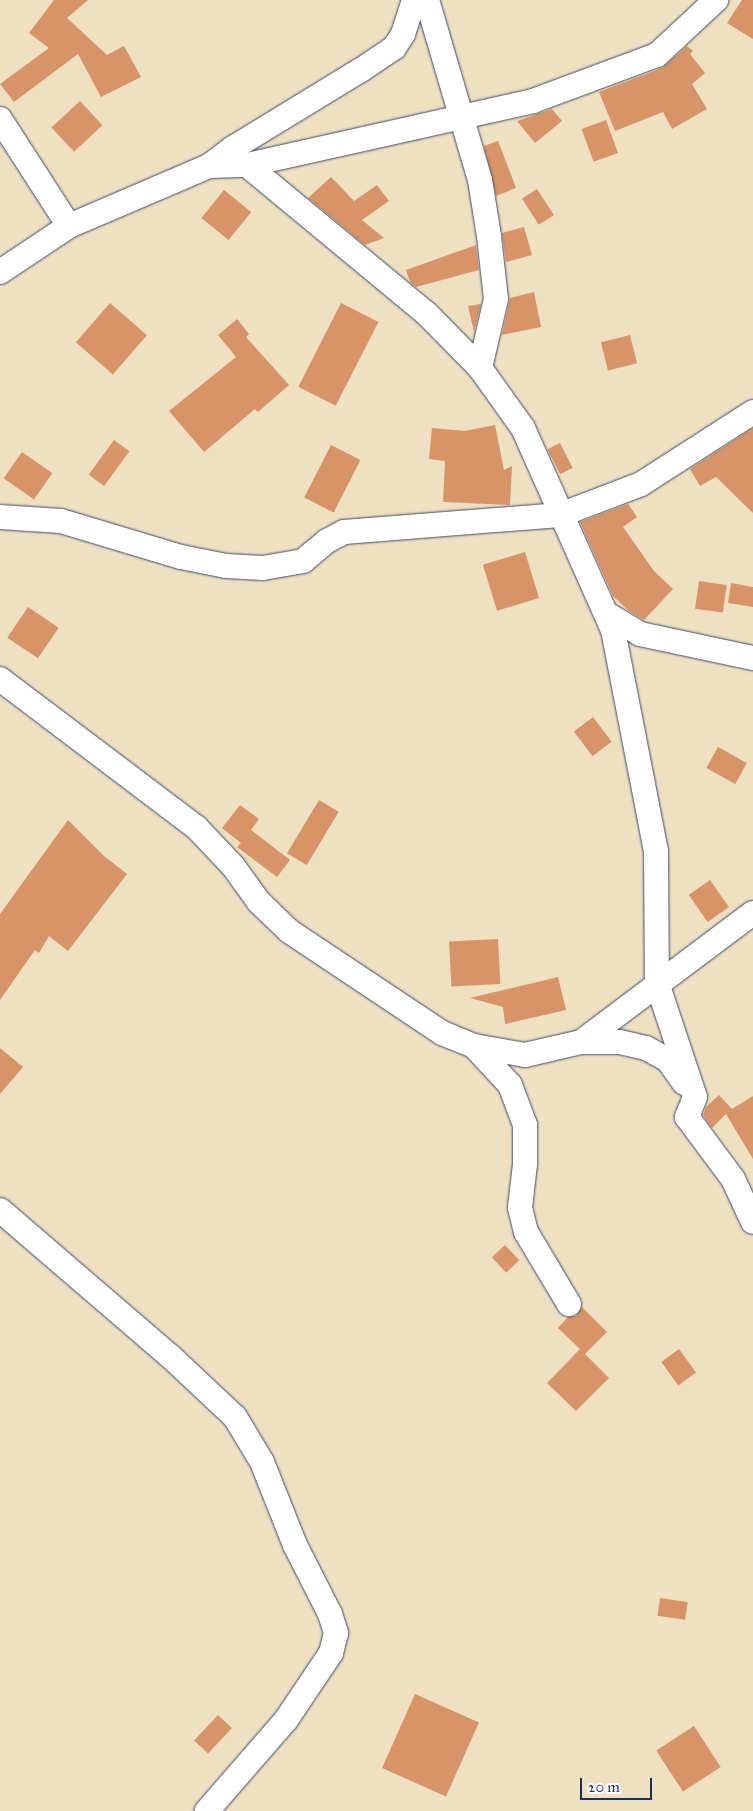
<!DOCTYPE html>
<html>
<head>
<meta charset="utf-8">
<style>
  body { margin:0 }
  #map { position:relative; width:753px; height:1811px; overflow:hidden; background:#efe0c1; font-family:"IM FELL Great Primer",serif }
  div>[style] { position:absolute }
  .building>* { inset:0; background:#d79468; transform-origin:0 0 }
  .roads { filter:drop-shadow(0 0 1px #3b4a6d) drop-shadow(0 0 1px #3b4a6d) }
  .minor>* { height:24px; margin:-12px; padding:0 12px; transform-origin:12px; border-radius:12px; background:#fff }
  span { translate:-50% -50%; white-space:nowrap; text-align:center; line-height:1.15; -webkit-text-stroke:4px #fff; paint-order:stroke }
  .scale { position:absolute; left:580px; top:1778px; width:72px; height:22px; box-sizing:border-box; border:2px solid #1b2f5e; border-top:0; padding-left:6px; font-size:15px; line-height:18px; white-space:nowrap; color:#1b2f5e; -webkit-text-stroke:4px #fff; paint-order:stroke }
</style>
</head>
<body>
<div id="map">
  <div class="building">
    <i style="clip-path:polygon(54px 0,88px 0,67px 18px,107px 55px,124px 46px,141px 77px,101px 97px,78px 54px,14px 102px,0 84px,49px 48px,29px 33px)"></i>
    <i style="clip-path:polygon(742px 0,753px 0,753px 39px,727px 23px)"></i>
    <i style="clip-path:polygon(687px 46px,693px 51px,690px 54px,705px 73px,692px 84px,707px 109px,672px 129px,663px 112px,615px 131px,599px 92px,662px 68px)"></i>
    <i style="left:80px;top:101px;width:33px;height:39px;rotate:47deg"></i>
    <i style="clip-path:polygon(552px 109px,562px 121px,535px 143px,517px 121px)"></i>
    <i style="left:606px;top:120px;width:35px;height:26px;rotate:70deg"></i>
    <i style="clip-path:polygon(498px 141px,516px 188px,496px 196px,484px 146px)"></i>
    <i style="clip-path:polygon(331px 177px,354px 201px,377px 185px,389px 201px,362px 220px,384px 238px,365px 245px,308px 198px)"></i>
    <i style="left:537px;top:189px;width:31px;height:18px;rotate:57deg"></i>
    <i style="left:224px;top:190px;width:35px;height:36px;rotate:39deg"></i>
    <i style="clip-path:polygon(524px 227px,532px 255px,506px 262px,502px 233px)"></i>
    <i style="clip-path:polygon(476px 245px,479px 270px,416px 287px,410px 282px,406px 270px)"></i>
    <i style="clip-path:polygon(534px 292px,541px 327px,502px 335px,510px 298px)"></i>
    <i style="left:110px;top:303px;width:49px;height:52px;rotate:41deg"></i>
    <i style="left:341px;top:303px;width:42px;height:94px;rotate:27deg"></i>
    <i style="clip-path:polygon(481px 304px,474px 332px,468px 306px)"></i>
    <i style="clip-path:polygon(237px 319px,249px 334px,246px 337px,289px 385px,258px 412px,255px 409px,204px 452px,169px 411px,236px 357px,218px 335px)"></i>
    <i style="left:630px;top:335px;width:29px;height:30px;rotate:76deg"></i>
    <i style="clip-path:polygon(495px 425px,504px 470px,512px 466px,510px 505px,443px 502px,445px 461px,429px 459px,432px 428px,465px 431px)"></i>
    <i style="clip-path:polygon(753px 428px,753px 513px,716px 477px,700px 486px,690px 469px)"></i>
    <i style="left:114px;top:440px;width:19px;height:43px;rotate:36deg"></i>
    <i style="left:560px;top:443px;width:28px;height:14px;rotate:63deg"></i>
    <i style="left:331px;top:445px;width:33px;height:59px;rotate:27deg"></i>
    <i style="left:22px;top:452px;width:37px;height:32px;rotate:35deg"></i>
    <i style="clip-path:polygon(628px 504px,637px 517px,623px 527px,654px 571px,673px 589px,644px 620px,629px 611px,613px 596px,580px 522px)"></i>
    <i style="left:525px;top:552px;width:48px;height:44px;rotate:73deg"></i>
    <i style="left:699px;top:581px;width:28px;height:28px;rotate:8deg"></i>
    <i style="clip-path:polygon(731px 583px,753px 587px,753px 607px,728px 603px)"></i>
    <i style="left:28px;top:607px;width:37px;height:37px;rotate:34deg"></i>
    <i style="left:593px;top:717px;width:31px;height:24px;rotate:53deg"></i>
    <i style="left:718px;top:747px;width:33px;height:24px;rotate:29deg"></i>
    <i style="left:319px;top:800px;width:23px;height:62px;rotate:31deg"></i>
    <i style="clip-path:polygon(240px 805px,259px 819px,251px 830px,290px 860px,277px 877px,237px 847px,241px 843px,222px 828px)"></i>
    <i style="clip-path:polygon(68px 820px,104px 856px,127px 874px,68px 951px,49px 936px,39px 953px,35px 950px,0 1000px,0 914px)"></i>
    <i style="left:710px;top:880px;width:33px;height:26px;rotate:55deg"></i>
    <i style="left:498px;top:939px;width:45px;height:49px;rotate:87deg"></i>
    <i style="clip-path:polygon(558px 977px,566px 1010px,505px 1024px,503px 1007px,470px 998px)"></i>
    <i style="clip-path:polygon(0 1048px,23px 1067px,0 1094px)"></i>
    <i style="clip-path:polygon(719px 1095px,732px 1109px,753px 1096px,753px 1159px,726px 1114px,712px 1128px,703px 1115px,706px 1107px)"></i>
    <i style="left:505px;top:1245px;width:21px;height:18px;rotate:47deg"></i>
    <i style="clip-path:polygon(582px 1307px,607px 1332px,585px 1354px,609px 1378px,576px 1411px,547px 1383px,580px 1349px,558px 1328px,568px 1317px,576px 1316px)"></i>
    <i style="left:679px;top:1349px;width:29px;height:22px;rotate:54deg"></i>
    <i style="left:660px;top:1598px;width:28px;height:18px;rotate:8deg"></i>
    <i style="left:415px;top:1694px;width:70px;height:81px;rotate:24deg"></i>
    <i style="left:218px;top:1715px;width:19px;height:35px;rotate:43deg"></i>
    <i style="left:694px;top:1726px;width:49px;height:45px;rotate:57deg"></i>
  </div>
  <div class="roads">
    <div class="minor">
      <i style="left:427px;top:0;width:188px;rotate:73.6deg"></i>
      <i style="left:480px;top:180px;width:57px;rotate:80.9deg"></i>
      <i style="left:489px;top:236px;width:63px;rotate:83.7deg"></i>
      <i style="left:496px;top:299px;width:71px;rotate:103.1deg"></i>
      <i style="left:0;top:119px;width:127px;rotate:57.2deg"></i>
      <i style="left:247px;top:165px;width:234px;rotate:39.6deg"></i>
      <i style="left:427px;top:314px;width:76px;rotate:45.5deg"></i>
      <i style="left:480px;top:368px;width:74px;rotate:54.4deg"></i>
      <i style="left:523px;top:428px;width:221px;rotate:66deg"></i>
      <i style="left:613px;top:630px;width:225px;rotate:79deg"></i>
      <i style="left:656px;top:851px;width:132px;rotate:89.6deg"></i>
      <i style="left:657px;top:983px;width:120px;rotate:71.6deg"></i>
      <i style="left:695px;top:1097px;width:22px;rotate:112deg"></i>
      <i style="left:687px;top:1117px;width:77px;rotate:53.4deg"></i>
      <i style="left:733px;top:1179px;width:47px;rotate:65.1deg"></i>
      <i style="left:209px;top:166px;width:38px;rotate:-2deg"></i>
      <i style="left:247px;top:165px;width:293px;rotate:-12.6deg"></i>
      <i style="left:533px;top:101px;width:132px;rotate:-20.4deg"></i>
      <i style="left:657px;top:55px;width:81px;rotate:-43deg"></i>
      <i style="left:0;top:272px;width:83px;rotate:-33.7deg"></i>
      <i style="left:69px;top:226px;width:152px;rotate:-23.2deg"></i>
      <i style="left:209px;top:166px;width:30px;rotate:-37deg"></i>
      <i style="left:233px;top:148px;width:150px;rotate:-31.4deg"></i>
      <i style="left:361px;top:70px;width:40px;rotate:-34deg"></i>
      <i style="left:394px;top:48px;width:17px;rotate:-57deg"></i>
      <i style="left:403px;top:34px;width:36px;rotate:-72deg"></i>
      <i style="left:0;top:517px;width:61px;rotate:3.8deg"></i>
      <i style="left:61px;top:521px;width:125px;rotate:16.7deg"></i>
      <i style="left:181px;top:557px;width:46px;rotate:11.3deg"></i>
      <i style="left:226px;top:566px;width:37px;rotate:3deg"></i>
      <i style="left:263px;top:568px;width:41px;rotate:-9.9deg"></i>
      <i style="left:303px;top:561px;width:31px;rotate:-40deg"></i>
      <i style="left:327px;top:541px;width:19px;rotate:-28deg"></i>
      <i style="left:344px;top:532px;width:217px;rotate:-4.5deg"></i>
      <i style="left:560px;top:515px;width:87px;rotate:-20.9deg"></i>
      <i style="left:641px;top:484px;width:133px;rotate:-32.7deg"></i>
      <i style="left:607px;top:614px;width:39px;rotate:31deg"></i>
      <i style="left:640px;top:634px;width:116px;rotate:12deg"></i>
      <i style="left:0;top:679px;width:246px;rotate:37.1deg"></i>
      <i style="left:196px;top:827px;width:54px;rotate:46.5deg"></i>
      <i style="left:233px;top:866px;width:44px;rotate:54.2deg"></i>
      <i style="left:259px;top:902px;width:42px;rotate:44deg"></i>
      <i style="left:289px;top:931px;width:184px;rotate:33.7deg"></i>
      <i style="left:442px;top:1033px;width:35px;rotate:22deg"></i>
      <i style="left:474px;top:1046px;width:52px;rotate:10deg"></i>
      <i style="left:525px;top:1055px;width:57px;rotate:-13.1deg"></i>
      <i style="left:581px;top:1042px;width:215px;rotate:-36.9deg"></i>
      <i style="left:581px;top:1042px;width:39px"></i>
      <i style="left:620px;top:1042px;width:27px;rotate:13deg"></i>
      <i style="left:646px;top:1048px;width:25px;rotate:29deg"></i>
      <i style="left:668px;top:1060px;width:28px;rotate:55deg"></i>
      <i style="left:474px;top:1046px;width:53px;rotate:47.3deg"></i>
      <i style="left:510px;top:1085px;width:43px;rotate:69.4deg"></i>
      <i style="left:525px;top:1125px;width:39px;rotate:90deg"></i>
      <i style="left:525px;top:1164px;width:44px;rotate:96.5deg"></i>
      <i style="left:520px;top:1208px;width:25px;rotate:76deg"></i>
      <i style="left:526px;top:1232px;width:84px;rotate:59.2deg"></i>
      <i style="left:0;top:1210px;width:224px;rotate:40.7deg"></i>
      <i style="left:170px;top:1356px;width:89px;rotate:43.2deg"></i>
      <i style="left:235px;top:1417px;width:52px;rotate:59deg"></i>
      <i style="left:262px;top:1462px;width:89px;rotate:68.3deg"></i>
      <i style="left:295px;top:1545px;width:77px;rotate:63.1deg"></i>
      <i style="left:330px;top:1614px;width:20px;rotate:72deg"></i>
      <i style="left:336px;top:1633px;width:21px;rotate:104deg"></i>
      <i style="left:331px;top:1653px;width:81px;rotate:123.9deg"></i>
      <i style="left:286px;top:1720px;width:121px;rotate:131deg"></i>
    </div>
  </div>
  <div class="scale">20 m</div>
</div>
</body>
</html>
